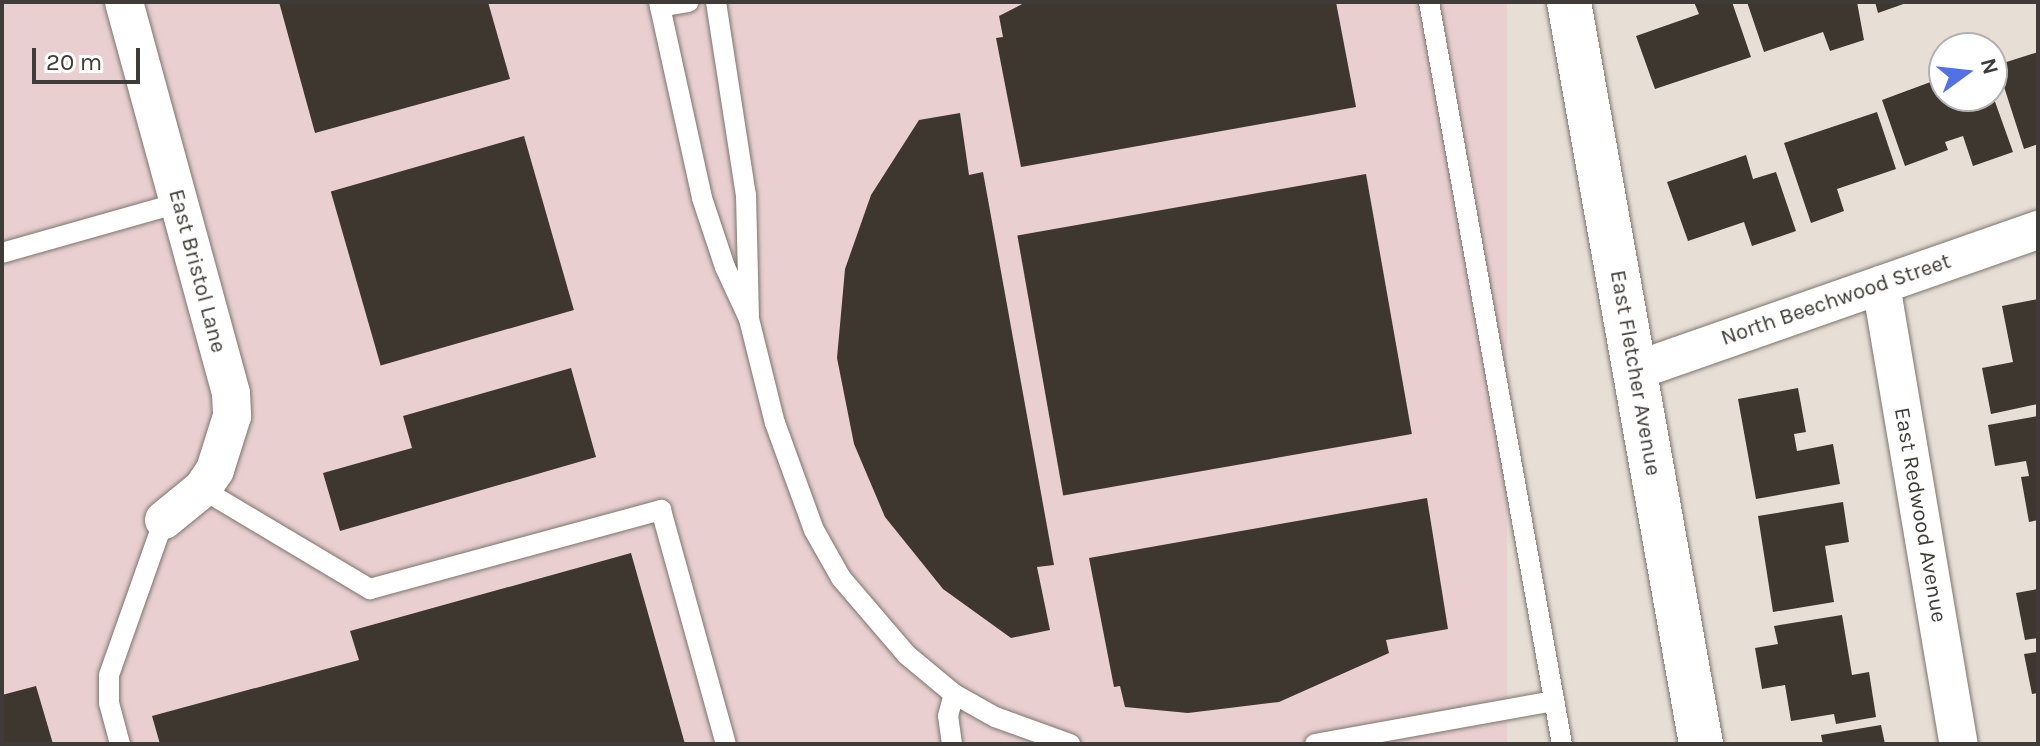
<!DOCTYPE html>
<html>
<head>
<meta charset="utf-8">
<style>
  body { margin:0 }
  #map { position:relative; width:2040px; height:746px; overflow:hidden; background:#e7dfd6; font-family:Karla,sans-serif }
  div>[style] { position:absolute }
  .industrial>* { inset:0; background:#e9cfd0; transform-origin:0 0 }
  .building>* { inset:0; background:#3e3730; transform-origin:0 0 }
  .roads { filter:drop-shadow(0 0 2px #7c756d) drop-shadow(0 0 2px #7c756d) }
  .service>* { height:20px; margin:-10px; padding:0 10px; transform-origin:10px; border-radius:10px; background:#fff }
  .minor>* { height:38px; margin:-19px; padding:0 19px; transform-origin:19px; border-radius:19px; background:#fff }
  .tertiary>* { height:44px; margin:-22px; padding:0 22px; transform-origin:22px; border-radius:22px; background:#fff }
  span { translate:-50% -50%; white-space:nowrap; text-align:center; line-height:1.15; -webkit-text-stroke:8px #fff; paint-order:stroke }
  .street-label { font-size:22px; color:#3f3b38 }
  .frame { position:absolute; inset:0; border:4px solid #3f3b38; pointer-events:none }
  .north { position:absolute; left:1928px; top:32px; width:80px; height:80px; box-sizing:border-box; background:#fff; border:2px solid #b2b1af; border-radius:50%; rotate:75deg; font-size:22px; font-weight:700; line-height:32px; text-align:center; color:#3f3b38 }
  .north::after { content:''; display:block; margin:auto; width:28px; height:36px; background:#5370e5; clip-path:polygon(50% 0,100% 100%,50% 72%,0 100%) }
  .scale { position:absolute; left:32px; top:48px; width:108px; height:36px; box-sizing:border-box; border:4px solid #3f3b38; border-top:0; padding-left:10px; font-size:24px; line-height:28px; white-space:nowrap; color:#3f3b38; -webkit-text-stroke:6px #fff; paint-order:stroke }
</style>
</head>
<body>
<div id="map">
  <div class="industrial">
    <i style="left:2px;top:2px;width:1505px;height:742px"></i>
  </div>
  <div class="building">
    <i style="clip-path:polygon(279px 2px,488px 2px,510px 79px,315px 133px)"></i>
    <i style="clip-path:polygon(1026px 2px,1336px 2px,1356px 107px,1021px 167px,996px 38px,1003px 37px,999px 16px)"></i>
    <i style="clip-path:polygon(1694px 2px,1732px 2px,1751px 57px,1655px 89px,1636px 36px,1699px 14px)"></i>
    <i style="clip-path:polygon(1747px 2px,1857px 2px,1864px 40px,1830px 51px,1823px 32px,1764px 52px)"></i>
    <i style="clip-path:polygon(1875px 2px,1909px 2px,1878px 13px)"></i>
    <i style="clip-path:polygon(2038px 52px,2038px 144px,2024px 149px,1997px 65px)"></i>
    <i style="clip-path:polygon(1944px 77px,1944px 96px,1993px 96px,2013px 152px,1973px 166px,1963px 136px,1945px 142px,1948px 150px,1905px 166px,1882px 100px)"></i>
    <i style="clip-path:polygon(1877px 112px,1896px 169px,1837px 189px,1844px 211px,1811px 223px,1784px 143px)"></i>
    <i style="clip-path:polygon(960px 113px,969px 175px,983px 172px,1054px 565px,1037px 567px,1050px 630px,1011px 638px,943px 589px,885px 517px,854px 444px,837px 358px,845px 269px,871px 195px,919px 120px)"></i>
    <i style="left:524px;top:136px;width:181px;height:201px;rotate:74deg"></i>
    <i style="clip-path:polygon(1746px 155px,1753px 179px,1776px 172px,1796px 231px,1752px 246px,1744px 222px,1688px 241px,1667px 182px)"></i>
    <i style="left:1366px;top:174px;width:264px;height:354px;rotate:80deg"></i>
    <i style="clip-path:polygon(2038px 299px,2038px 404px,1991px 414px,1982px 368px,2013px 362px,2002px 306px)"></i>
    <i style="clip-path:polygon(571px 368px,596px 457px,340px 531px,323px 473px,412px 448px,403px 416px)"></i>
    <i style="clip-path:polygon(1798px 388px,1806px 432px,1794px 434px,1797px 451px,1833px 444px,1840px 484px,1756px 499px,1738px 399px)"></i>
    <i style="clip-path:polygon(2038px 416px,2038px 520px,2029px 522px,2021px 477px,2029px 476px,2026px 461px,1995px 466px,1988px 425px)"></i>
    <i style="clip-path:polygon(1427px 498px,1448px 629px,1386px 640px,1389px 653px,1279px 702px,1188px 713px,1125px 707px,1120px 686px,1114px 687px,1089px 558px)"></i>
    <i style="clip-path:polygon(1843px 502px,1849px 542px,1825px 546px,1834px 602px,1773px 612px,1758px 516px)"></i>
    <i style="clip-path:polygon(631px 553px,685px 744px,160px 744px,152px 716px,359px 660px,350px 631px)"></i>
    <i style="clip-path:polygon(2038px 589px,2038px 638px,2025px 640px,2016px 593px)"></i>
    <i style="clip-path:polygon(1842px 615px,1852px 675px,1869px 672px,1876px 717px,1836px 724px,1834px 714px,1791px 721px,1785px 685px,1762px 689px,1755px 648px,1778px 644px,1774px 626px)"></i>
    <i style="clip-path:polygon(2038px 652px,2038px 693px,2032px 694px,2024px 654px)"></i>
    <i style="clip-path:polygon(36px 686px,53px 744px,2px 744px,2px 695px)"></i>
    <i style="clip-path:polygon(1881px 725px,1885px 744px,1823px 744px,1821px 735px)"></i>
  </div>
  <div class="roads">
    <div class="service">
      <i style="left:659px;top:2px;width:201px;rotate:77.6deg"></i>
      <i style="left:702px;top:198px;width:73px;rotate:71.6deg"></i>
      <i style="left:725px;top:267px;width:57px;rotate:65.2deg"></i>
      <i style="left:749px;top:319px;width:107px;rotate:76deg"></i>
      <i style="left:775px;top:423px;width:114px;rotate:70deg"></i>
      <i style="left:814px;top:530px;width:55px;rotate:60.6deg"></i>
      <i style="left:841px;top:578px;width:101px;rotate:49.4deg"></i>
      <i style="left:907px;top:655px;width:61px;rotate:39.7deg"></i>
      <i style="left:954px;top:694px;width:47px;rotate:29.3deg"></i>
      <i style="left:995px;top:717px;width:80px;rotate:19.8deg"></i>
      <i style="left:716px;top:2px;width:195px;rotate:81.2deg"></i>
      <i style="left:746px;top:195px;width:120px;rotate:88.6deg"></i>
      <i style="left:1429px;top:2px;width:754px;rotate:79.84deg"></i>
      <i style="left:660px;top:7px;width:29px;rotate:-10deg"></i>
      <i style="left:2px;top:253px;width:184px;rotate:-15.8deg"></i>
      <i style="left:202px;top:489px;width:196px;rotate:30.8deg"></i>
      <i style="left:370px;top:589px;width:302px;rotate:-15.2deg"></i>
      <i style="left:661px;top:510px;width:243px;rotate:74.5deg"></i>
      <i style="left:120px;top:744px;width:42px;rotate:-105deg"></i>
      <i style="left:109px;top:703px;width:28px;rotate:-90deg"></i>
      <i style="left:109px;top:675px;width:164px;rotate:-70.5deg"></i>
      <i style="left:952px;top:744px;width:28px;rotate:-98deg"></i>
      <i style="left:948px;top:716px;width:23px;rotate:-75deg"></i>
      <i style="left:1315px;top:744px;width:243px;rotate:-10.2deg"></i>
    </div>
    <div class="minor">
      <i style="left:124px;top:2px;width:406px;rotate:74.7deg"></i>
      <i style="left:231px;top:394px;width:22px;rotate:87deg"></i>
      <i style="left:232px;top:416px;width:57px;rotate:107.5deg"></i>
      <i style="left:215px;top:470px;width:23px;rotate:124deg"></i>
      <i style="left:202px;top:489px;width:49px;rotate:140.8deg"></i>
      <i style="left:1881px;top:285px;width:466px;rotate:80.4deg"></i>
      <i style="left:1635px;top:371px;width:427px;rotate:-19.3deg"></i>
    </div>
    <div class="tertiary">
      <i style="left:1569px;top:2px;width:754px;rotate:79.91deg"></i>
    </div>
  </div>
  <div class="street-label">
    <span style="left:197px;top:271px;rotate:75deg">East Bristol Lane</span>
    <span style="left:1836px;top:300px;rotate:-19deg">North Beechwood Street</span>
    <span style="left:1635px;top:373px;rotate:80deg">East Fletcher Avenue</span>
    <span style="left:1920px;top:515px;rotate:80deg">East Redwood Avenue</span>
  </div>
  <div class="frame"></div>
  <div class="north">N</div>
  <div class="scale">20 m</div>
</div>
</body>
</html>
